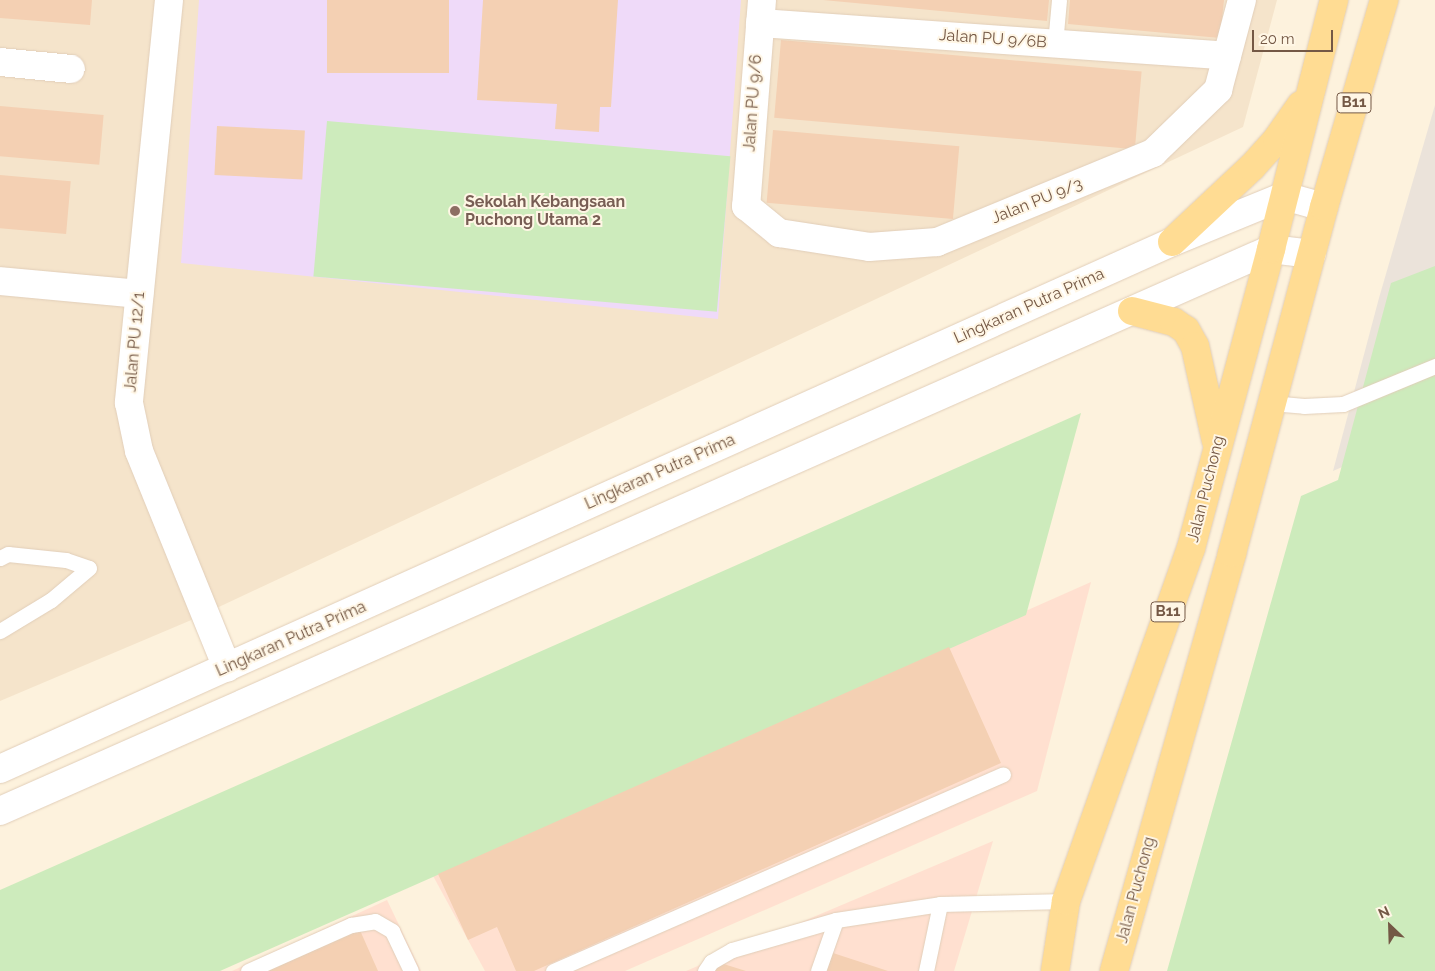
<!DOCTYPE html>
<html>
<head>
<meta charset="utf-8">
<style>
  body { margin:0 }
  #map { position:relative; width:1435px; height:971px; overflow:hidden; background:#fdf2dd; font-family:Raleway,sans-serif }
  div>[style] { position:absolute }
  .residential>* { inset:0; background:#f5e4cb }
  .commercial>* { inset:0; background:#ffe0d0 }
  .industrial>* { inset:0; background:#ebe3da }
  .education>* { inset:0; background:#efdaf9 }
  .green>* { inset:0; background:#cdebbc; transform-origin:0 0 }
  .building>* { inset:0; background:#f4d0b3; transform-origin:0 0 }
  .roads { filter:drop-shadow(0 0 1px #e1ceb9) drop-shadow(0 0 1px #e1ceb9) }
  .lane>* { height:15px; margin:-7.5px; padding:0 7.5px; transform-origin:7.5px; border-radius:7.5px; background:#fff }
  .street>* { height:28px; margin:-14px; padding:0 14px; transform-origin:14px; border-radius:14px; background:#fff }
  .secondary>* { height:28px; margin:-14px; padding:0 14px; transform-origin:14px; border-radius:14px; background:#fff }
  .primary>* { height:28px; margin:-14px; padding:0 14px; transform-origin:14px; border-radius:14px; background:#ffdc93 }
  .dots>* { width:14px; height:14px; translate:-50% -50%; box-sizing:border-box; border:2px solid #fff6e5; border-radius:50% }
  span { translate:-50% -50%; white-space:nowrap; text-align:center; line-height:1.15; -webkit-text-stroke:4px #fff6e5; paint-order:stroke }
  .shield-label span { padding:1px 4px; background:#fff6e5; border:1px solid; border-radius:4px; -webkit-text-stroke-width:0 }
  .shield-label { font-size:15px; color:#745845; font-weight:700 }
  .street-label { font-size:16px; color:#745845 }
  .education-label { font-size:16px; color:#785e54; font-weight:700 }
  .left { translate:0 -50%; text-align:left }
  .north { position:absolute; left:1365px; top:901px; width:50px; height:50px; -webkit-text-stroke:4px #fff6e5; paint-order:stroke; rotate:336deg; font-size:14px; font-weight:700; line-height:20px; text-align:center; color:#745845 }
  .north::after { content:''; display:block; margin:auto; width:18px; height:22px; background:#745845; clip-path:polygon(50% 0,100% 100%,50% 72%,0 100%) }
  .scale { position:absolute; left:1252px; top:30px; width:81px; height:22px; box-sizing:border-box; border:2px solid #745845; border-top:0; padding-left:6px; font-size:15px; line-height:18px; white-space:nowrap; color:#745845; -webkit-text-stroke:4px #fff6e5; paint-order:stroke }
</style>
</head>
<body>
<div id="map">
  <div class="residential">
    <i style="clip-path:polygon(0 0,1277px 0,1243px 127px,189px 621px,0 701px)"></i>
  </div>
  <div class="commercial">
    <i style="clip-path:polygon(1091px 582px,1037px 791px,625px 971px,485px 971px,432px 874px)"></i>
    <i style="clip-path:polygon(993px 841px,954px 971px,686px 971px)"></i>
    <i style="clip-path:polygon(387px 900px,421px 971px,232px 971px)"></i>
  </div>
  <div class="industrial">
    <i style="clip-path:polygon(1435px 105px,1435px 426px,1333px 471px,1379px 298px)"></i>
  </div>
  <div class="education">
    <i style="clip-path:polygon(199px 0,741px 0,718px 319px,181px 263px)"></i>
  </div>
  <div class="green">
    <i style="left:327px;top:121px;width:405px;height:156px;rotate:5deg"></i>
    <i style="clip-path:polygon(1435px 266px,1435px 971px,1167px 971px,1301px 496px,1338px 480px,1391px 283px)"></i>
    <i style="clip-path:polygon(1081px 413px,1026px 615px,220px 971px,0 971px,0 890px)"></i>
  </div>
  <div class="building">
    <i style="clip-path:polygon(0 0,92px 0,90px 25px,0 18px)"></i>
    <i style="left:327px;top:0;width:122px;height:73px"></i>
    <i style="clip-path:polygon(483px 0,618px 0,611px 107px,600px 107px,599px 132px,555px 129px,557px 104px,477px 100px)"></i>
    <i style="clip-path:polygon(823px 0,1049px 0,1047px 21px)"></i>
    <i style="clip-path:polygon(1070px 0,1224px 0,1220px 38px,1068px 24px)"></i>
    <i style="left:781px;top:40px;width:362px;height:78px;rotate:5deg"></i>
    <i style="left:0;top:106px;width:104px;height:50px;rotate:5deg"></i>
    <i style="left:217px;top:126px;width:88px;height:49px;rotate:3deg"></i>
    <i style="left:773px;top:130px;width:187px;height:73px;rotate:5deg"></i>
    <i style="left:0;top:175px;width:71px;height:53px;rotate:5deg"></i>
    <i style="clip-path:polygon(949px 647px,1001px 763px,534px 971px,516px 971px,497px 927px,468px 940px,438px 874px)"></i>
    <i style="clip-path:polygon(359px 928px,378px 971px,261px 971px)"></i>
    <i style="clip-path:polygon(830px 952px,888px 971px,824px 971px)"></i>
    <i style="clip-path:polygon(714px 961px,746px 971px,711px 971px)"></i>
  </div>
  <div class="roads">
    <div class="lane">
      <i style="left:1055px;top:44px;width:44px;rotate:-84.8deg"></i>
      <i style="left:1271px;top:403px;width:33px;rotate:5deg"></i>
      <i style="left:1304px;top:406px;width:39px;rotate:-3deg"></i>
      <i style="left:1343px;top:404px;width:100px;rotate:-22.4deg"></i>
      <i style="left:0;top:558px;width:9px;rotate:-27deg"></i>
      <i style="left:8px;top:554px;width:58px;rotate:5.9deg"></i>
      <i style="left:66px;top:560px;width:24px;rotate:19deg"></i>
      <i style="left:89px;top:568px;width:50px;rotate:139.9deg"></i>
      <i style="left:51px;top:600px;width:60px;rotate:148.7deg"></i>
      <i style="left:248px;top:971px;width:113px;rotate:-24.1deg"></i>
      <i style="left:351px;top:925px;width:24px;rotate:-9deg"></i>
      <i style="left:375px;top:921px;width:20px;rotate:30deg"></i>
      <i style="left:392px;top:931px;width:44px;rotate:64.6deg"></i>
      <i style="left:553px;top:971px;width:491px;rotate:-23.6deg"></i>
      <i style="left:705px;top:971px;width:11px;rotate:-56deg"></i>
      <i style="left:711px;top:962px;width:24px;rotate:-30deg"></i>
      <i style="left:732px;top:950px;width:108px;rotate:-16.1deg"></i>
      <i style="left:818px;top:971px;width:54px;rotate:-70.6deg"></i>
      <i style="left:836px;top:920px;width:105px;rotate:-8.7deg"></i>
      <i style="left:940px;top:904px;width:126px;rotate:-1.4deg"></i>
      <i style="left:926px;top:971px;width:68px;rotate:-78.2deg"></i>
    </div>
    <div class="street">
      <i style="left:762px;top:0;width:207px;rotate:94.4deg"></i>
      <i style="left:746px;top:206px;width:43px;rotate:39.3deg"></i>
      <i style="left:779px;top:233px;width:91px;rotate:8.8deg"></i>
      <i style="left:869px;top:247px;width:68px;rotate:-4.2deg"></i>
      <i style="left:937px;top:242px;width:234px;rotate:-22.4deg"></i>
      <i style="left:1153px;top:153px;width:91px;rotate:-44.1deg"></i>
      <i style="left:1218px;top:90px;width:93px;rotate:-75.1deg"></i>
      <i style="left:760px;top:23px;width:468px;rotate:4deg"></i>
      <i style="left:0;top:62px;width:71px;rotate:5.6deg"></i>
      <i style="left:0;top:281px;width:140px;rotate:5.3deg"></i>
    </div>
    <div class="secondary">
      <i style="left:169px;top:0;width:405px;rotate:95.7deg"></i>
      <i style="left:129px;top:403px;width:49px;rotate:78.2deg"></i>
      <i style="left:139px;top:451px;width:234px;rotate:67.9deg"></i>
      <i style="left:0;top:769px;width:1285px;rotate:-24.21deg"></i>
      <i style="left:1172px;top:242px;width:121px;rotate:-22.3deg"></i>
      <i style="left:1284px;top:196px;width:41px;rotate:15.4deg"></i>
      <i style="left:0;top:811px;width:1390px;rotate:-23.85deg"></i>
      <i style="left:1271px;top:249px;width:41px;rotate:7deg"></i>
    </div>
    <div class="primary">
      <i style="left:1172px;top:242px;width:110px;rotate:-43.2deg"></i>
      <i style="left:1252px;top:167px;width:38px;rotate:-48deg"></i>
      <i style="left:1277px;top:139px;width:42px;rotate:-54.8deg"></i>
      <i style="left:1132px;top:311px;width:43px;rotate:14.7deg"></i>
      <i style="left:1174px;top:322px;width:14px;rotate:34deg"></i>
      <i style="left:1186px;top:330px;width:18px;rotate:61deg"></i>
      <i style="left:1195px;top:346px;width:97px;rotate:77.5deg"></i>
      <i style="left:1055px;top:971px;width:71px;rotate:-81.1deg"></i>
      <i style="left:1066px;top:901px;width:374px;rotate:-70.5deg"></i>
      <i style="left:1191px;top:548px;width:310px;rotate:-75deg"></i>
      <i style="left:1271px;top:249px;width:257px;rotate:-75.8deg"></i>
      <i style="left:1114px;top:971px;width:434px;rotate:-74.2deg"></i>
      <i style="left:1232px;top:553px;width:358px;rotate:-75.1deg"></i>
      <i style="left:1324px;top:207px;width:216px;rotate:-73.8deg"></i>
    </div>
  </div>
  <div class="dots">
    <i style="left:455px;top:211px;background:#8d6e63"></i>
  </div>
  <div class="shield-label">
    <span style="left:1354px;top:103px">B11</span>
    <span style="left:1168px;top:612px">B11</span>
  </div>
  <div class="street-label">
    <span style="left:993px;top:39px;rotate:4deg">Jalan PU 9/6B</span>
    <span style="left:753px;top:103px;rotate:-86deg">Jalan PU 9/6</span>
    <span style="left:1037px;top:201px;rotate:-22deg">Jalan PU 9/3</span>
    <span style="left:1029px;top:306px;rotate:-24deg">Lingkaran Putra Prima</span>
    <span style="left:135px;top:342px;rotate:-85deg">Jalan PU 12/1</span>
    <span style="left:660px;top:472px;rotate:-24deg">Lingkaran Putra Prima</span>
    <span style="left:1206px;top:489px;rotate:-76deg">Jalan Puchong</span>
    <span style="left:291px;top:639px;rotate:-24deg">Lingkaran Putra Prima</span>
    <span style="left:1136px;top:890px;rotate:-75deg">Jalan Puchong</span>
  </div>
  <div class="education-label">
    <span class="left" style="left:465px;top:211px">Sekolah Kebangsaan<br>Puchong Utama 2</span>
  </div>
  <div class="north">N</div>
  <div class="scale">20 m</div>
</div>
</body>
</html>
